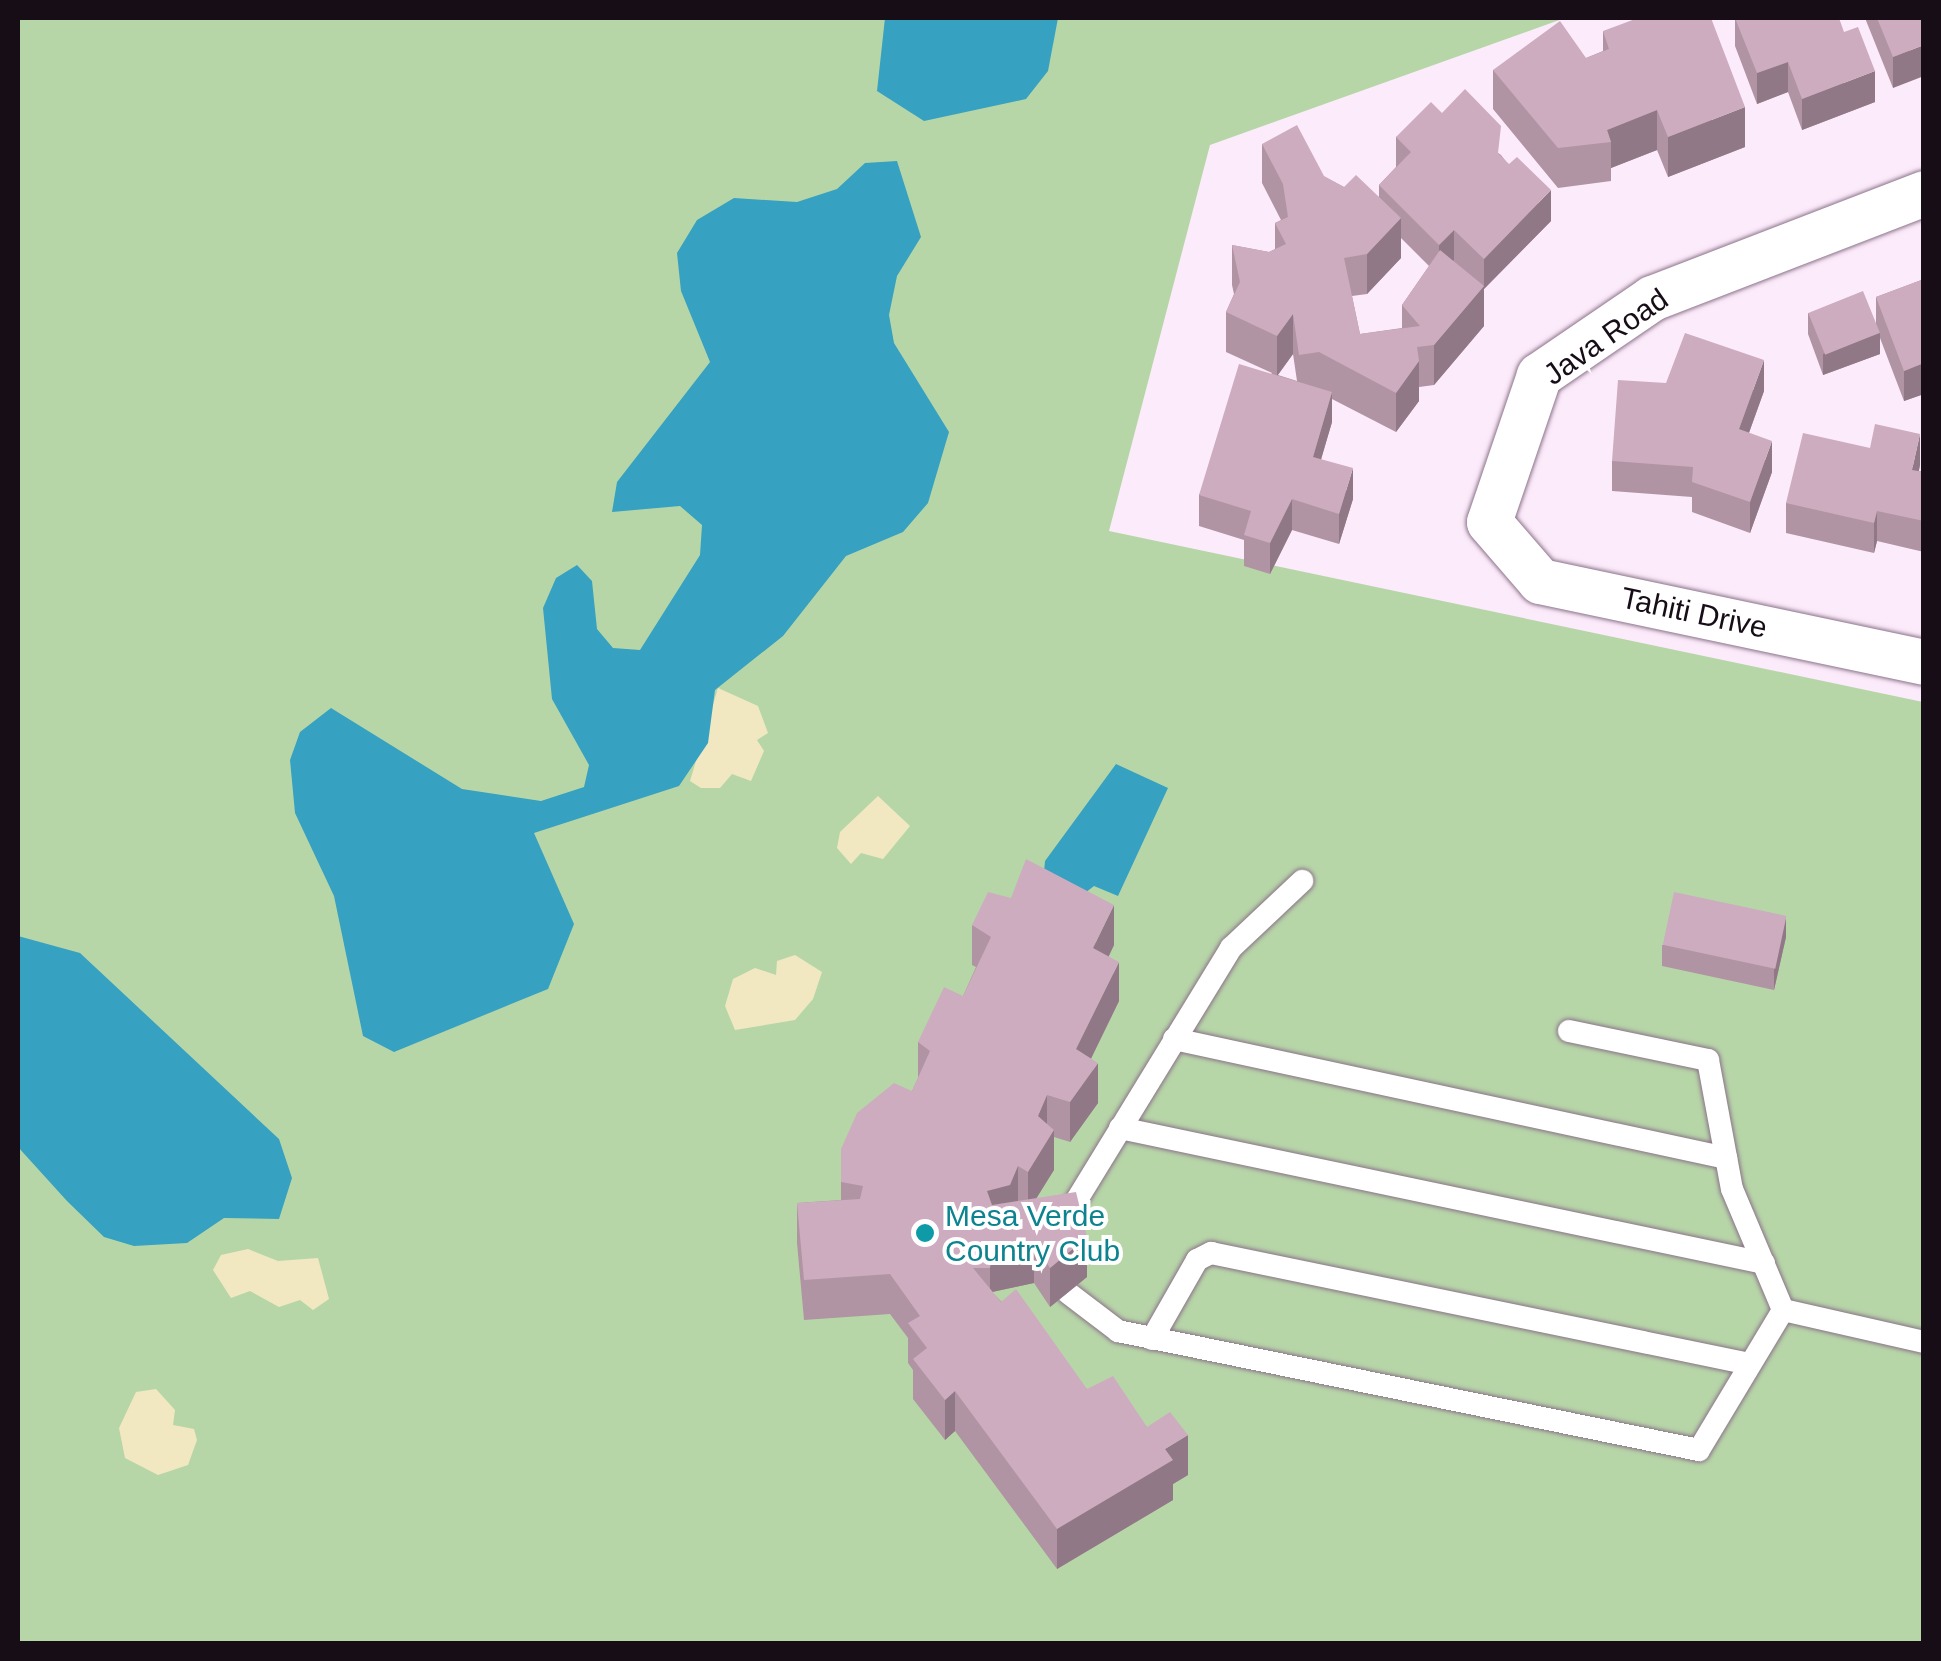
<!DOCTYPE html>
<html>
<head>
<meta charset="utf-8">
<style>
  body { margin:0 }
  #map { position:relative; width:1941px; height:1661px; overflow:hidden; background:#fcebfb; font-family:Helvetica,sans-serif }
  div>[style] { position:absolute }
  .green>* { inset:0; background:#b7d6a8 }
  .sand>* { inset:0; background:#f1e8c2 }
  .water>* { inset:0; background:#36a1c0 }
  .roads { filter:drop-shadow(0 0 2px #8c738a) drop-shadow(0 0 2px #8c738a) }
  .lane>* { height:22px; margin:-11px; padding:0 11px; transform-origin:11px; border-radius:11px; background:#fff }
  .street>* { height:45px; margin:-22.5px; padding:0 22.5px; transform-origin:22.5px; border-radius:22.5px; background:#fff }
  .wall>* { inset:0; background:#b094a4 }
  .shaded-wall>* { inset:0; background:#907886 }
  .building>* { inset:0; background:#cdacbf; transform-origin:0 0 }
  .dots>* { width:28px; height:28px; translate:-50% -50%; box-sizing:border-box; border:5px solid #fff; border-radius:50% }
  span { translate:-50% -50%; white-space:nowrap; text-align:center; line-height:1.15; -webkit-text-stroke:8px #fff; paint-order:stroke }
  .street-label { font-size:30px; color:#160d16 }
  .culture-label { font-size:30px; color:#0d838f }
  .left { translate:0 -50%; text-align:left }
  .frame { position:absolute; inset:0; border:20px solid #160d16; pointer-events:none }
</style>
</head>
<body>
<div id="map">
  <div class="green">
    <i style="clip-path:polygon(18px 18px,1565px 18px,1210px 145px,1109px 531px,1923px 702px,1923px 1643px,18px 1643px)"></i>
  </div>
  <div class="sand">
    <i style="clip-path:polygon(718px 688px,758px 706px,768px 733px,757px 740px,764px 751px,751px 781px,732px 774px,720px 788px,701px 788px,690px 781px)"></i>
    <i style="clip-path:polygon(878px 796px,910px 826px,883px 859px,861px 853px,851px 864px,837px 848px,840px 832px)"></i>
    <i style="clip-path:polygon(795px 955px,822px 972px,813px 999px,795px 1020px,735px 1030px,725px 1006px,733px 979px,755px 968px,776px 975px,777px 961px)"></i>
    <i style="clip-path:polygon(248px 1249px,278px 1261px,318px 1258px,329px 1299px,313px 1310px,300px 1300px,279px 1307px,250px 1291px,231px 1298px,213px 1270px,221px 1255px)"></i>
    <i style="clip-path:polygon(156px 1389px,175px 1410px,173px 1425px,194px 1429px,197px 1440px,188px 1465px,158px 1475px,125px 1458px,119px 1428px,136px 1392px)"></i>
  </div>
  <div class="water">
    <i style="clip-path:polygon(885px 18px,1058px 18px,1048px 71px,1026px 99px,924px 121px,877px 91px)"></i>
    <i style="clip-path:polygon(897px 161px,921px 237px,897px 276px,889px 315px,894px 343px,949px 432px,928px 503px,903px 532px,846px 556px,783px 636px,715px 690px,708px 743px,679px 786px,534px 833px,574px 924px,548px 989px,394px 1052px,363px 1036px,334px 896px,295px 813px,290px 760px,300px 732px,331px 708px,462px 789px,541px 801px,584px 787px,589px 765px,552px 699px,543px 608px,556px 578px,577px 565px,592px 581px,597px 629px,613px 648px,640px 650px,700px 555px,702px 525px,680px 506px,612px 512px,617px 482px,710px 362px,681px 291px,677px 253px,697px 220px,734px 198px,797px 202px,837px 189px,865px 163px)"></i>
    <i style="clip-path:polygon(1116px 764px,1168px 788px,1118px 896px,1094px 886px,1085px 893px,1044px 872px,1045px 861px)"></i>
    <i style="clip-path:polygon(18px 936px,80px 953px,279px 1139px,292px 1178px,279px 1219px,224px 1218px,187px 1243px,134px 1246px,104px 1237px,67px 1201px,18px 1147px)"></i>
  </div>
  <div class="roads">
    <div class="lane">
      <i style="left:1569px;top:1031px;width:142px;rotate:11.8deg"></i>
      <i style="left:1708px;top:1060px;width:131px;rotate:79.5deg"></i>
      <i style="left:1732px;top:1189px;width:131px;rotate:67.1deg"></i>
      <i style="left:1783px;top:1310px;width:145px;rotate:12.8deg"></i>
      <i style="left:1174px;top:1039px;width:565px;rotate:12.17deg"></i>
      <i style="left:1120px;top:1128px;width:658px;rotate:11.84deg"></i>
      <i style="left:1062px;top:1224px;width:324px;rotate:-58.5deg"></i>
      <i style="left:1231px;top:948px;width:98px;rotate:-43.3deg"></i>
      <i style="left:1068px;top:1293px;width:63px;rotate:37.2deg"></i>
      <i style="left:1118px;top:1331px;width:593px;rotate:11.58deg"></i>
      <i style="left:1699px;top:1450px;width:163px;rotate:-59deg"></i>
      <i style="left:1152px;top:1339px;width:91px;rotate:-60.3deg"></i>
      <i style="left:1197px;top:1260px;width:16px;rotate:-27deg"></i>
      <i style="left:1211px;top:1253px;width:550px;rotate:11.64deg"></i>
    </div>
    <div class="street">
      <i style="left:1924px;top:193px;width:292px;rotate:158.9deg"></i>
      <i style="left:1652px;top:298px;width:137px;rotate:145.7deg"></i>
      <i style="left:1539px;top:375px;width:155px;rotate:108.8deg"></i>
      <i style="left:1489px;top:522px;width:78px;rotate:49.2deg"></i>
      <i style="left:1540px;top:581px;width:392px;rotate:11.9deg"></i>
    </div>
  </div>
  <div class="wall">
    <i style="clip-path:polygon(1735px 18px,1875px 102px,1802px 130px,1788px 92px,1757px 104px,1735px 46px)"></i>
    <i style="clip-path:polygon(1865px 18px,1924px 18px,1893px 88px)"></i>
    <i style="clip-path:polygon(1603px 31px,1745px 147px,1668px 177px,1657px 150px,1611px 168px,1611px 181px,1558px 188px,1493px 109px,1493px 70px,1586px 58px,1603px 51px)"></i>
    <i style="clip-path:polygon(evenodd,1442px 113px,1501px 155px,1551px 221px,1484px 289px,1484px 326px,1434px 385px,1419px 387px,1419px 401px,1396px 432px,1332px 399px,1332px 422px,1321px 459px,1353px 499px,1339px 544px,1292px 530px,1270px 574px,1244px 566px,1244px 540px,1199px 526px,1199px 495px,1272px 373px,1226px 352px,1226px 312px,1234px 294px,1232px 285px,1232px 245px,1269px 252px,1275px 249px,1275px 223px,1281px 220px,1262px 183px,1262px 144px,1344px 187px,1379px 197px,1379px 185px,1396px 167px,1396px 137px,1442px 113px,1401px 238px,1429px 266px,1402px 305px,1402px 328px,1360px 334px,1352px 296px,1367px 294px,1401px 258px,1401px 238px,1442px 113px,1293px 354px,1297px 381px,1278px 375px,1293px 354px)"></i>
    <i style="clip-path:polygon(1924px 279px,1924px 394px,1904px 401px,1880px 338px,1880px 354px,1823px 375px,1808px 334px,1808px 313px,1876px 324px,1876px 297px)"></i>
    <i style="clip-path:polygon(1666px 383px,1764px 391px,1749px 433px,1772px 472px,1750px 533px,1692px 512px,1692px 497px,1612px 491px,1612px 461px)"></i>
    <i style="clip-path:polygon(1920px 465px,1919px 471px,1924px 472px,1924px 552px,1877px 541px,1874px 553px,1786px 533px,1786px 503px)"></i>
    <i style="clip-path:polygon(972px 925px,1114px 945px,1109px 956px,1119px 1001px,1091px 1059px,1098px 1103px,1070px 1142px,1054px 1137px,1054px 1170px,1036px 1198px,1087px 1277px,1050px 1307px,1034px 1283px,992px 1292px,1087px 1389px,1147px 1427px,1188px 1475px,1173px 1484px,1173px 1500px,1057px 1569px,955px 1431px,945px 1440px,913px 1399px,913px 1370px,908px 1363px,908px 1338px,890px 1314px,804px 1320px,797px 1243px,797px 1203px,841px 1200px,841px 1149px,912px 1091px,918px 1078px,918px 1042px,963px 996px,976px 967px,972px 965px)"></i>
    <i style="clip-path:polygon(1786px 937px,1774px 990px,1662px 966px,1662px 945px)"></i>
  </div>
  <div class="shaded-wall">
    <i style="clip-path:polygon(1924px 45px,1924px 76px,1893px 88px,1893px 57px)"></i>
    <i style="clip-path:polygon(1788px 62px,1788px 92px,1757px 104px,1757px 73px)"></i>
    <i style="clip-path:polygon(1875px 71px,1875px 102px,1802px 130px,1802px 99px)"></i>
    <i style="clip-path:polygon(1745px 107px,1745px 147px,1668px 177px,1668px 137px)"></i>
    <i style="clip-path:polygon(1657px 110px,1657px 150px,1611px 168px,1611px 142px,1607px 130px)"></i>
    <i style="clip-path:polygon(1551px 190px,1551px 221px,1484px 289px,1484px 326px,1434px 385px,1434px 345px,1484px 286px,1484px 259px)"></i>
    <i style="clip-path:polygon(1401px 218px,1401px 258px,1367px 294px,1367px 254px)"></i>
    <i style="clip-path:polygon(1454px 230px,1454px 260px,1439px 276px,1439px 245px)"></i>
    <i style="clip-path:polygon(1293px 314px,1293px 354px,1277px 376px,1277px 336px)"></i>
    <i style="clip-path:polygon(1880px 333px,1880px 354px,1823px 375px,1823px 354px)"></i>
    <i style="clip-path:polygon(1764px 360px,1764px 391px,1739px 460px,1739px 429px)"></i>
    <i style="clip-path:polygon(1419px 361px,1419px 401px,1396px 432px,1396px 393px)"></i>
    <i style="clip-path:polygon(1924px 363px,1924px 394px,1904px 401px,1904px 371px)"></i>
    <i style="clip-path:polygon(1332px 392px,1332px 422px,1313px 487px,1313px 457px)"></i>
    <i style="clip-path:polygon(1920px 434px,1920px 465px,1912px 500px,1912px 470px)"></i>
    <i style="clip-path:polygon(1772px 441px,1772px 472px,1750px 533px,1750px 502px)"></i>
    <i style="clip-path:polygon(1353px 468px,1353px 499px,1339px 544px,1339px 514px)"></i>
    <i style="clip-path:polygon(1292px 499px,1292px 530px,1270px 574px,1270px 543px)"></i>
    <i style="clip-path:polygon(1877px 511px,1877px 541px,1874px 553px,1874px 523px)"></i>
    <i style="clip-path:polygon(1114px 905px,1114px 945px,1093px 988px,1093px 948px)"></i>
    <i style="clip-path:polygon(1786px 916px,1786px 937px,1774px 990px,1774px 969px)"></i>
    <i style="clip-path:polygon(1119px 962px,1119px 1001px,1076px 1089px,1076px 1049px)"></i>
    <i style="clip-path:polygon(1098px 1063px,1098px 1103px,1070px 1142px,1070px 1102px)"></i>
    <i style="clip-path:polygon(1047px 1095px,1047px 1135px,1054px 1130px,1054px 1170px,1028px 1212px,1028px 1172px,1038px 1116px)"></i>
    <i style="clip-path:polygon(1018px 1166px,1018px 1206px,987px 1231px,987px 1191px)"></i>
    <i style="clip-path:polygon(1087px 1237px,1087px 1277px,1050px 1307px,1050px 1268px)"></i>
    <i style="clip-path:polygon(1034px 1243px,1034px 1283px,992px 1292px,990px 1307px,990px 1268px,992px 1252px)"></i>
    <i style="clip-path:polygon(955px 1391px,955px 1431px,945px 1440px,945px 1400px)"></i>
    <i style="clip-path:polygon(1188px 1435px,1188px 1475px,1173px 1484px,1173px 1500px,1057px 1569px,1057px 1529px,1165px 1449px)"></i>
  </div>
  <div class="building">
    <i style="clip-path:polygon(1638px 18px,1711px 18px,1745px 107px,1668px 137px,1657px 110px,1607px 130px,1611px 142px,1558px 148px,1493px 70px,1560px 21px,1586px 58px,1609px 49px,1603px 31px)"></i>
    <i style="clip-path:polygon(1735px 18px,1839px 18px,1844px 32px,1858px 27px,1875px 71px,1802px 99px,1788px 62px,1757px 73px)"></i>
    <i style="clip-path:polygon(1877px 18px,1924px 18px,1924px 45px,1893px 57px)"></i>
    <i style="clip-path:polygon(1465px 89px,1501px 126px,1498px 153px,1509px 164px,1517px 157px,1551px 190px,1484px 259px,1454px 230px,1439px 245px,1379px 185px,1411px 152px,1396px 137px,1431px 102px,1442px 113px)"></i>
    <i style="clip-path:polygon(1297px 125px,1324px 176px,1344px 187px,1356px 175px,1401px 218px,1367px 254px,1344px 258px,1360px 334px,1420px 326px,1402px 305px,1440px 250px,1484px 286px,1434px 345px,1417px 347px,1419px 361px,1396px 393px,1319px 352px,1299px 355px,1293px 314px,1277px 336px,1226px 312px,1240px 282px,1232px 245px,1269px 252px,1286px 244px,1275px 223px,1288px 217px,1283px 184px,1262px 144px)"></i>
    <i style="clip-path:polygon(1924px 279px,1924px 363px,1904px 371px,1876px 297px)"></i>
    <i style="left:1863px;top:291px;width:45px;height:59px;rotate:68deg"></i>
    <i style="clip-path:polygon(1685px 333px,1764px 360px,1739px 429px,1772px 441px,1750px 502px,1692px 482px,1693px 467px,1612px 461px,1618px 380px,1666px 383px)"></i>
    <i style="clip-path:polygon(1239px 364px,1332px 392px,1313px 457px,1353px 468px,1339px 514px,1292px 499px,1270px 543px,1244px 535px,1251px 511px,1199px 495px)"></i>
    <i style="clip-path:polygon(1875px 424px,1920px 434px,1912px 470px,1924px 472px,1924px 521px,1877px 511px,1874px 523px,1786px 503px,1803px 433px,1870px 448px)"></i>
    <i style="clip-path:polygon(1026px 859px,1114px 905px,1093px 948px,1119px 962px,1076px 1049px,1098px 1063px,1070px 1102px,1047px 1095px,1038px 1116px,1054px 1130px,1028px 1172px,1018px 1166px,1010px 1185px,987px 1191px,992px 1205px,1076px 1192px,1087px 1237px,1050px 1268px,1034px 1243px,992px 1252px,990px 1268px,973px 1268px,1001px 1302px,1016px 1289px,1087px 1389px,1113px 1376px,1147px 1427px,1170px 1412px,1188px 1435px,1165px 1449px,1173px 1460px,1057px 1529px,955px 1391px,945px 1400px,913px 1359px,927px 1348px,908px 1323px,920px 1316px,890px 1274px,804px 1280px,797px 1203px,860px 1199px,863px 1186px,841px 1182px,841px 1149px,857px 1113px,894px 1083px,912px 1091px,930px 1051px,918px 1042px,944px 987px,963px 996px,991px 937px,972px 925px,988px 892px,1011px 898px)"></i>
    <i style="left:1674px;top:892px;width:115px;height:54px;rotate:12deg"></i>
  </div>
  <div class="dots">
    <i style="left:925px;top:1233px;background:#0f9aa8"></i>
  </div>
  <div class="street-label">
    <span style="left:1606px;top:337px;rotate:-35deg">Java Road</span>
    <span style="left:1694px;top:613px;rotate:12deg">Tahiti Drive</span>
  </div>
  <div class="culture-label">
    <span class="left" style="left:945px;top:1233px">Mesa Verde<br>Country Club</span>
  </div>
  <div class="frame"></div>
</div>
</body>
</html>
